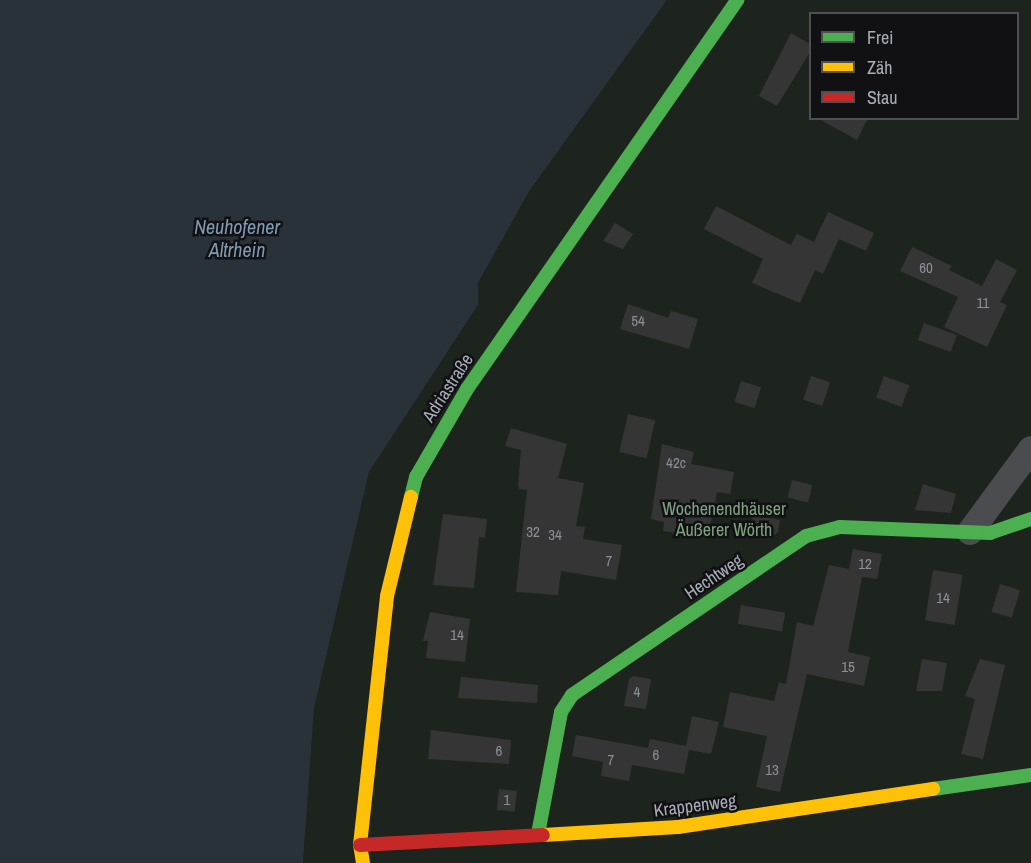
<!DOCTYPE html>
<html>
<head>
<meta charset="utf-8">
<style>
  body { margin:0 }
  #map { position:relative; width:1031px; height:863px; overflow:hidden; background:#171717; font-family:"Archivo Narrow",sans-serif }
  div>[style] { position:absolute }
  .green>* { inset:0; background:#1d241e }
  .water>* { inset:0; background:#2a3239 }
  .building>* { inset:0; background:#353536; transform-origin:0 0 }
  .street>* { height:26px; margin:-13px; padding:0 13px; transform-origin:13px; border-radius:13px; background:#4b4c50 }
  .fast>* { height:14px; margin:-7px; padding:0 7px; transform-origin:7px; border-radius:7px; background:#4caf50 }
  .slow>* { height:14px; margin:-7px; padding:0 7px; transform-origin:7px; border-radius:7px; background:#ffc107 }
  .jam>* { height:14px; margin:-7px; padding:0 7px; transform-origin:7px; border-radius:7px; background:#c62828 }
  span { translate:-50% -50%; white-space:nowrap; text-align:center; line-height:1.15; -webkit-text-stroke:5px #111113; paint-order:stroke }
  .number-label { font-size:15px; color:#8b8f98 }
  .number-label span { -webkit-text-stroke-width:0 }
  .street-label { font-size:18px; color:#a8adb8 }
  .park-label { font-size:18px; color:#7fa381 }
  .water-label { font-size:20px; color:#7f9bb3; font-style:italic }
  .legend { position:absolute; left:809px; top:12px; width:210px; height:108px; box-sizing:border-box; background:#111113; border:2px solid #4d4f55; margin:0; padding:8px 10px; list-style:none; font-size:18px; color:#a8adb8 }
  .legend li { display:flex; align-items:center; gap:12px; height:30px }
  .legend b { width:30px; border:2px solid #4d4f55 }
</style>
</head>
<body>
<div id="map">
  <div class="green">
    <i style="clip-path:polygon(evenodd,667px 0,1031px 0,1031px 863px,303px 863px,314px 709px,369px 472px,478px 305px,478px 283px,530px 190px,667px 0,810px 14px,1018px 14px,1018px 118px,810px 118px,810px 14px)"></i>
  </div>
  <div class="water">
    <i style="clip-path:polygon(0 0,667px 0,530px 190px,478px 283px,478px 305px,369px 472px,314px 709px,303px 863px,0 863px)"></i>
  </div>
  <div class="building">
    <i style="clip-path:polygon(791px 33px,810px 44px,810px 52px,777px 106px,759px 96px)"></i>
    <i style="clip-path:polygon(817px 118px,868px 118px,857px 140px)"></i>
    <i style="clip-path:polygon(716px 206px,791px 245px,797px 234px,814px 242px,828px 212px,874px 233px,866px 251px,839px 239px,823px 274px,815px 270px,800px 303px,752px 283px,763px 259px,704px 229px)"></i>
    <i style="clip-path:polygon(615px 223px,633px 234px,623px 249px,603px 241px)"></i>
    <i style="clip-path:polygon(912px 247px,952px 266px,949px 270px,982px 286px,996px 259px,1017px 270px,1000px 302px,1007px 305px,987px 347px,944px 327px,958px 297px,900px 271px)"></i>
    <i style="clip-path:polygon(628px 304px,668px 318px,671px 311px,698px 319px,689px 349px,620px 329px)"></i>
    <i style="left:924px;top:323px;width:35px;height:18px;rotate:20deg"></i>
    <i style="left:811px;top:376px;width:20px;height:25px;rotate:18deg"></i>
    <i style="left:884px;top:376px;width:27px;height:23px;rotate:20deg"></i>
    <i style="left:741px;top:381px;width:21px;height:22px;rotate:17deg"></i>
    <i style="left:628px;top:414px;width:28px;height:39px;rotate:13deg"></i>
    <i style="clip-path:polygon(511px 428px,567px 444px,558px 478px,584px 483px,576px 526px,585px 527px,583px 539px,622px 545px,616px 580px,561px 571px,558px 595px,516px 592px,527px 490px,519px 489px,518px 485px,521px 450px,505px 446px)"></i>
    <i style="clip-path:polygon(662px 444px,694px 452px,691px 464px,734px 472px,730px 494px,717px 492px,708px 538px,663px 531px,664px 522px,651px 519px)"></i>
    <i style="left:792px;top:480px;width:21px;height:18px;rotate:14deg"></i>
    <i style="clip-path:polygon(923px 484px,956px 494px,951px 513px,915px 510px)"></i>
    <i style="clip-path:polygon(443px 514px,487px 519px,485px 538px,479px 537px,474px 588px,433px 585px)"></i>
    <i style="clip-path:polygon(753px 515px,780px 520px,778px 532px,769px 539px,750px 535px)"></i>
    <i style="clip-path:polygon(853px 549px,882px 554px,877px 579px,862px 577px,848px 652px,870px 657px,864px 686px,807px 674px,780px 792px,756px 787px,767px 736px,723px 727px,730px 692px,774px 701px,779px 682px,786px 684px,797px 622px,813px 626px,829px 565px,849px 569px)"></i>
    <i style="left:933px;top:570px;width:30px;height:51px;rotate:9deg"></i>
    <i style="left:1000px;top:584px;width:21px;height:29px;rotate:17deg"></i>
    <i style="left:741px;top:605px;width:45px;height:19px;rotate:10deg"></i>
    <i style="clip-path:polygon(430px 612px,470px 619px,465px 662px,426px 658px,428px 641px,423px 641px)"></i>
    <i style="clip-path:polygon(922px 659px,947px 663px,942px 691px,916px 691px)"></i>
    <i style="clip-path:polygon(980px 659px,1005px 665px,983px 759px,961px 754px,975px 699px,965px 696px)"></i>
    <i style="clip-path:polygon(633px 676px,651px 679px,646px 709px,624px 706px,629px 679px)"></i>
    <i style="clip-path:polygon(461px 677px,538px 685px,537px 703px,458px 698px)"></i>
    <i style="clip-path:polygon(692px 716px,719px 722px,711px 754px,689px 750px,684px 774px,632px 765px,629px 781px,601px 776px,603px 762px,572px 756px,576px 735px,648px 748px,650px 739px,686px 746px)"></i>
    <i style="clip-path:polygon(431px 730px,511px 740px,509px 764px,428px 759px)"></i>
    <i style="left:499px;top:789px;width:18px;height:21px;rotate:6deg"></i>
  </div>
  <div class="street">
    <i style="left:970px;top:532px;width:103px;rotate:-53.7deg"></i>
  </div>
  <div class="fast">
    <i style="left:411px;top:497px;width:21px;rotate:-76deg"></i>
    <i style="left:416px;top:477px;width:102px;rotate:-59.9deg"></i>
    <i style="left:467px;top:389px;width:474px;rotate:-55.2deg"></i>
    <i style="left:933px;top:789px;width:99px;rotate:-8.1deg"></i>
    <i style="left:538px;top:834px;width:124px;rotate:-79.3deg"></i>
    <i style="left:561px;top:712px;width:20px;rotate:-57deg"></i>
    <i style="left:572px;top:695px;width:283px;rotate:-34.2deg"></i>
    <i style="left:806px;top:536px;width:35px;rotate:-15deg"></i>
    <i style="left:840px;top:527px;width:150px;rotate:2.3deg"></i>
    <i style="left:990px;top:533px;width:43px;rotate:-18.9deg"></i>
  </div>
  <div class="slow">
    <i style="left:543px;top:835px;width:135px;rotate:-3.4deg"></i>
    <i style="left:678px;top:827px;width:258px;rotate:-8.5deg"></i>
    <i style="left:363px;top:863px;width:18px;rotate:-99deg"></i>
    <i style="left:360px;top:845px;width:250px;rotate:-83.8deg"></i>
    <i style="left:387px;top:596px;width:102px;rotate:-76.4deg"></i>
  </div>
  <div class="jam">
    <i style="left:360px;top:845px;width:183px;rotate:-3.1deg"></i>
  </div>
  <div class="number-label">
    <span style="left:926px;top:268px">60</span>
    <span style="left:983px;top:303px">11</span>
    <span style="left:638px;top:321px">54</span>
    <span style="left:676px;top:463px">42c</span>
    <span style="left:533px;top:532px">32</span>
    <span style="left:555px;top:535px">34</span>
    <span style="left:609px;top:561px">7</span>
    <span style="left:865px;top:564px">12</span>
    <span style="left:943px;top:598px">14</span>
    <span style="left:457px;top:635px">14</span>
    <span style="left:848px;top:667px">15</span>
    <span style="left:637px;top:692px">4</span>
    <span style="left:499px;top:751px">6</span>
    <span style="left:656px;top:755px">6</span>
    <span style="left:611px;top:760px">7</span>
    <span style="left:772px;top:770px">13</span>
    <span style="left:507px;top:800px">1</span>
  </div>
  <div class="street-label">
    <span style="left:448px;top:388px;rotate:-57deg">Adriastraße</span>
    <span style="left:714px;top:577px;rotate:-34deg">Hechtweg</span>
    <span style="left:695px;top:806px;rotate:-7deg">Krappenweg</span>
  </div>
  <div class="park-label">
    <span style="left:724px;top:520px">Wochenendhäuser<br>Äußerer Wörth</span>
  </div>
  <div class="water-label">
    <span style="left:237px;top:238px">Neuhofener<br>Altrhein</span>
  </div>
  <ul class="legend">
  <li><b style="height:8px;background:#4caf50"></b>Frei</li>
  <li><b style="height:8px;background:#ffc107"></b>Zäh</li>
  <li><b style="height:8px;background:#c62828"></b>Stau</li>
  </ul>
</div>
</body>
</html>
